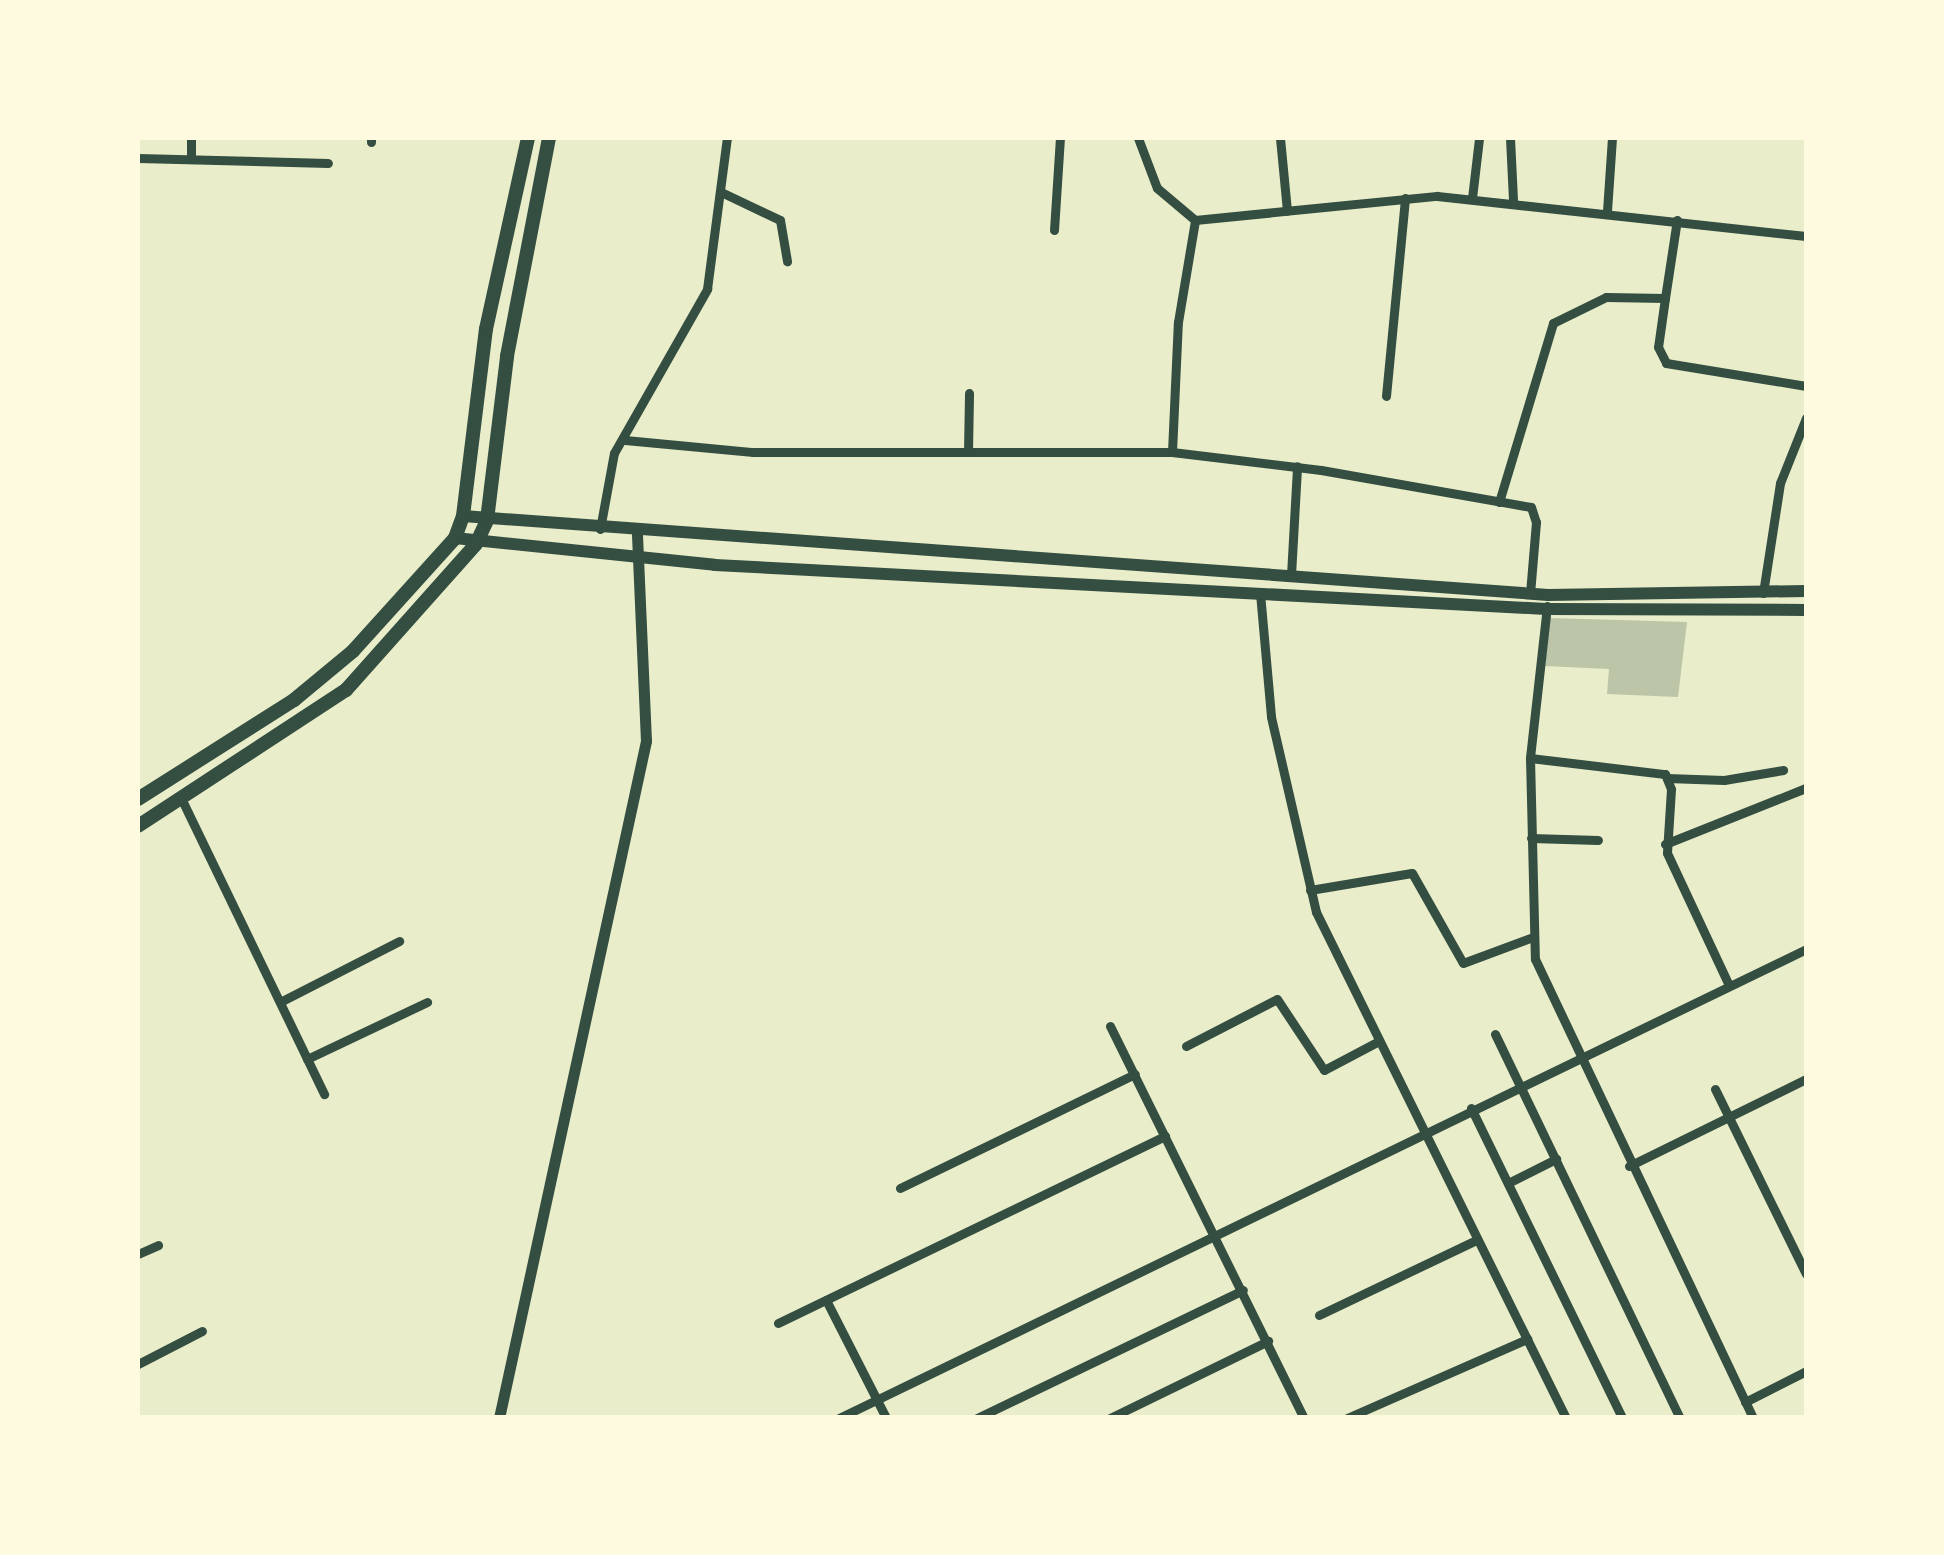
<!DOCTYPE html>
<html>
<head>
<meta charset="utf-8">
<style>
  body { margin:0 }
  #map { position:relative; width:1944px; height:1555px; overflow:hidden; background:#e9edc9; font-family:Barlow,sans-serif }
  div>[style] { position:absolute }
  .building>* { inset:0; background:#bcc5a7 }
  .minor>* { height:9px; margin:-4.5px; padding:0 4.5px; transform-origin:4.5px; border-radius:4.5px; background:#344e41 }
  .tertiary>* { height:11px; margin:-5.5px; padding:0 5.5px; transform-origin:5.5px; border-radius:5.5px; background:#344e41 }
  .secondary>* { height:12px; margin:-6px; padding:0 6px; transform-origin:6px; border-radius:6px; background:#344e41 }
  .primary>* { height:14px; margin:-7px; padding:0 7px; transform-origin:7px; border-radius:7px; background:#344e41 }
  span { translate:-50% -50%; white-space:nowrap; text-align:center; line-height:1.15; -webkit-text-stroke:10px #fefae0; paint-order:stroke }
  .frame { position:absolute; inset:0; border:140px solid #fefae0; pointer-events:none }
</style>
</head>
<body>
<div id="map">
  <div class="building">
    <i style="clip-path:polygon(1550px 618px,1687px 622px,1678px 697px,1607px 694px,1609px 669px,1545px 666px)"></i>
  </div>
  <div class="minor">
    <i style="left:1138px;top:138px;width:53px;rotate:69.2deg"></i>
    <i style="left:1157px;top:188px;width:50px;rotate:40.1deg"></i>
    <i style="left:1195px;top:220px;width:243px;rotate:-5.7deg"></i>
    <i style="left:1437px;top:196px;width:371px;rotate:6.2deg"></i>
    <i style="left:1280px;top:138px;width:73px;rotate:84.5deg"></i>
    <i style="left:1510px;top:138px;width:62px;rotate:87.2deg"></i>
    <i style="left:371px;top:142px;width:4px;rotate:-90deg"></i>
    <i style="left:138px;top:158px;width:190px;rotate:1.5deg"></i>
    <i style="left:191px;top:159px;width:21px;rotate:-90deg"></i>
    <i style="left:721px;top:192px;width:65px;rotate:25.4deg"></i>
    <i style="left:780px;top:220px;width:42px;rotate:80.3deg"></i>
    <i style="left:1472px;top:198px;width:60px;rotate:-83.3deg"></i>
    <i style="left:1607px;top:211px;width:73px;rotate:-86.1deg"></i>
    <i style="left:1054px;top:230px;width:92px;rotate:-86.3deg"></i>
    <i style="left:1665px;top:298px;width:49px;rotate:98.1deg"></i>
    <i style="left:1658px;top:347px;width:18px;rotate:63deg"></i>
    <i style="left:1666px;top:363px;width:142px;rotate:9.3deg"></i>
    <i style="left:1386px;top:396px;width:199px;rotate:-84.5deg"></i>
    <i style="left:625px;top:440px;width:129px;rotate:5.4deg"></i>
    <i style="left:753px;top:452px;width:419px"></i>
    <i style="left:1172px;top:452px;width:150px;rotate:6.9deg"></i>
    <i style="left:1321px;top:470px;width:213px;rotate:10deg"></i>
    <i style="left:1531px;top:507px;width:16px;rotate:72deg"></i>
    <i style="left:1536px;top:522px;width:71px;rotate:94.8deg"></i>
    <i style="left:968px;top:452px;width:59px;rotate:-89deg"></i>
    <i style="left:1172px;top:452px;width:130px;rotate:-87.4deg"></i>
    <i style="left:1178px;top:322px;width:103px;rotate:-80.5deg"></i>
    <i style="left:1499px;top:502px;width:187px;rotate:-73.2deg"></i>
    <i style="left:1553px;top:323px;width:59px;rotate:-26.1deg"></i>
    <i style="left:1606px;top:297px;width:59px;rotate:1deg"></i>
    <i style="left:1665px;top:298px;width:79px;rotate:-81.3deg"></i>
    <i style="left:600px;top:529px;width:77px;rotate:-79.6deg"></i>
    <i style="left:614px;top:453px;width:189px;rotate:-60.4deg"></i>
    <i style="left:707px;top:289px;width:152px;rotate:-82.5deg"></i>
    <i style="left:1291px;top:575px;width:109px;rotate:-86.8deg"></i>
    <i style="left:1260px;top:593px;width:124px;rotate:84.9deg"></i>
    <i style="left:1271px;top:717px;width:200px;rotate:77deg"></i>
    <i style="left:1316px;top:912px;width:564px;rotate:63.71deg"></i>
    <i style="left:1763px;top:593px;width:111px;rotate:-81.2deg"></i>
    <i style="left:1780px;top:483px;width:70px;rotate:-68.2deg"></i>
    <i style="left:1547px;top:606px;width:153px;rotate:96.4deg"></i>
    <i style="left:1530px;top:758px;width:201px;rotate:88.6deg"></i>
    <i style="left:1535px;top:959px;width:508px;rotate:64.59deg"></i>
    <i style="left:1530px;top:758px;width:136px;rotate:6.8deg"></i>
    <i style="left:1665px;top:774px;width:16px;rotate:68deg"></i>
    <i style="left:1671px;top:789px;width:64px;rotate:93.6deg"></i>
    <i style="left:1667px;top:853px;width:144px;rotate:64.9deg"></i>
    <i style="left:1667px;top:778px;width:57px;rotate:2deg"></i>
    <i style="left:1724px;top:780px;width:60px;rotate:-9.6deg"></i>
    <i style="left:181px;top:798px;width:329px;rotate:64.2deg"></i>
    <i style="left:1531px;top:838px;width:67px;rotate:1.7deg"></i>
    <i style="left:1665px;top:844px;width:152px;rotate:-21.7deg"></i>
    <i style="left:1310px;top:890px;width:103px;rotate:-9.5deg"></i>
    <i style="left:1412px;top:873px;width:103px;rotate:60.5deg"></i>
    <i style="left:1463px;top:963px;width:75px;rotate:-20.4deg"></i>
    <i style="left:280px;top:1002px;width:134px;rotate:-27.1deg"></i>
    <i style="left:1110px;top:1026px;width:437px;rotate:63.7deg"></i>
    <i style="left:1495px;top:1034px;width:426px;rotate:64.3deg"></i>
    <i style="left:1186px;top:1046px;width:102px;rotate:-27.3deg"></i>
    <i style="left:1277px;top:999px;width:85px;rotate:56.5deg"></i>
    <i style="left:1324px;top:1070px;width:60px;rotate:-27.8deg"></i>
    <i style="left:307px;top:1059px;width:133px;rotate:-25.4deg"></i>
    <i style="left:1715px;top:1089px;width:206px;rotate:63.8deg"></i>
    <i style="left:1471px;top:1108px;width:345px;rotate:64deg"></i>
    <i style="left:1629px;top:1166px;width:197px;rotate:-26.2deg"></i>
    <i style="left:1508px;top:1183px;width:54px;rotate:-26.6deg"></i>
    <i style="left:900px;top:1188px;width:261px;rotate:-25.9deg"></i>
    <i style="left:138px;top:1254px;width:22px;rotate:-24deg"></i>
    <i style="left:826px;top:1300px;width:132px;rotate:63deg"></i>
    <i style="left:1319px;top:1315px;width:174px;rotate:-25.5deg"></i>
    <i style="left:778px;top:1323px;width:430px;rotate:-25.8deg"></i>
    <i style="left:138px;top:1364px;width:72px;rotate:-27.3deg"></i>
    <i style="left:1745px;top:1402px;width:68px;rotate:-26.9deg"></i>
    <i style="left:839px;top:1418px;width:1075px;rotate:-25.87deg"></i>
    <i style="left:977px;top:1418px;width:295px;rotate:-25.7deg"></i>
    <i style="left:1110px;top:1418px;width:176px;rotate:-26deg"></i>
    <i style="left:1347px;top:1418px;width:197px;rotate:-23.7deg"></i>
  </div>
  <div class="tertiary">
    <i style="left:499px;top:1418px;width:693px;rotate:-77.75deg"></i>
    <i style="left:646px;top:741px;width:208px;rotate:-92.5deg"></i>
  </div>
  <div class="secondary">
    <i style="left:463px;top:516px;width:1088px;rotate:4.16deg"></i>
    <i style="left:1548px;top:595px;width:258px;rotate:-0.9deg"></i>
    <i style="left:455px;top:538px;width:261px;rotate:5.9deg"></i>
    <i style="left:715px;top:565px;width:832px;rotate:3.03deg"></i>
    <i style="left:1546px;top:609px;width:260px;rotate:0.2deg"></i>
  </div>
  <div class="primary">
    <i style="left:138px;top:799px;width:185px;rotate:-32.4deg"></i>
    <i style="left:294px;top:700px;width:77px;rotate:-39.7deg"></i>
    <i style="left:353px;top:651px;width:152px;rotate:-47.9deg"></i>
    <i style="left:455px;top:538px;width:23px;rotate:-70deg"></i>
    <i style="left:463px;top:516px;width:188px;rotate:-83deg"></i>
    <i style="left:486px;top:329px;width:196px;rotate:-77.6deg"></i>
    <i style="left:138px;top:826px;width:249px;rotate:-33.2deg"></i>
    <i style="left:346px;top:690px;width:195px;rotate:-48.3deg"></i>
    <i style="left:476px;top:544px;width:26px;rotate:-65deg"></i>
    <i style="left:487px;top:520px;width:165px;rotate:-83deg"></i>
    <i style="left:507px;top:356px;width:222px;rotate:-79.1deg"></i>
  </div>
  <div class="frame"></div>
</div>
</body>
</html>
